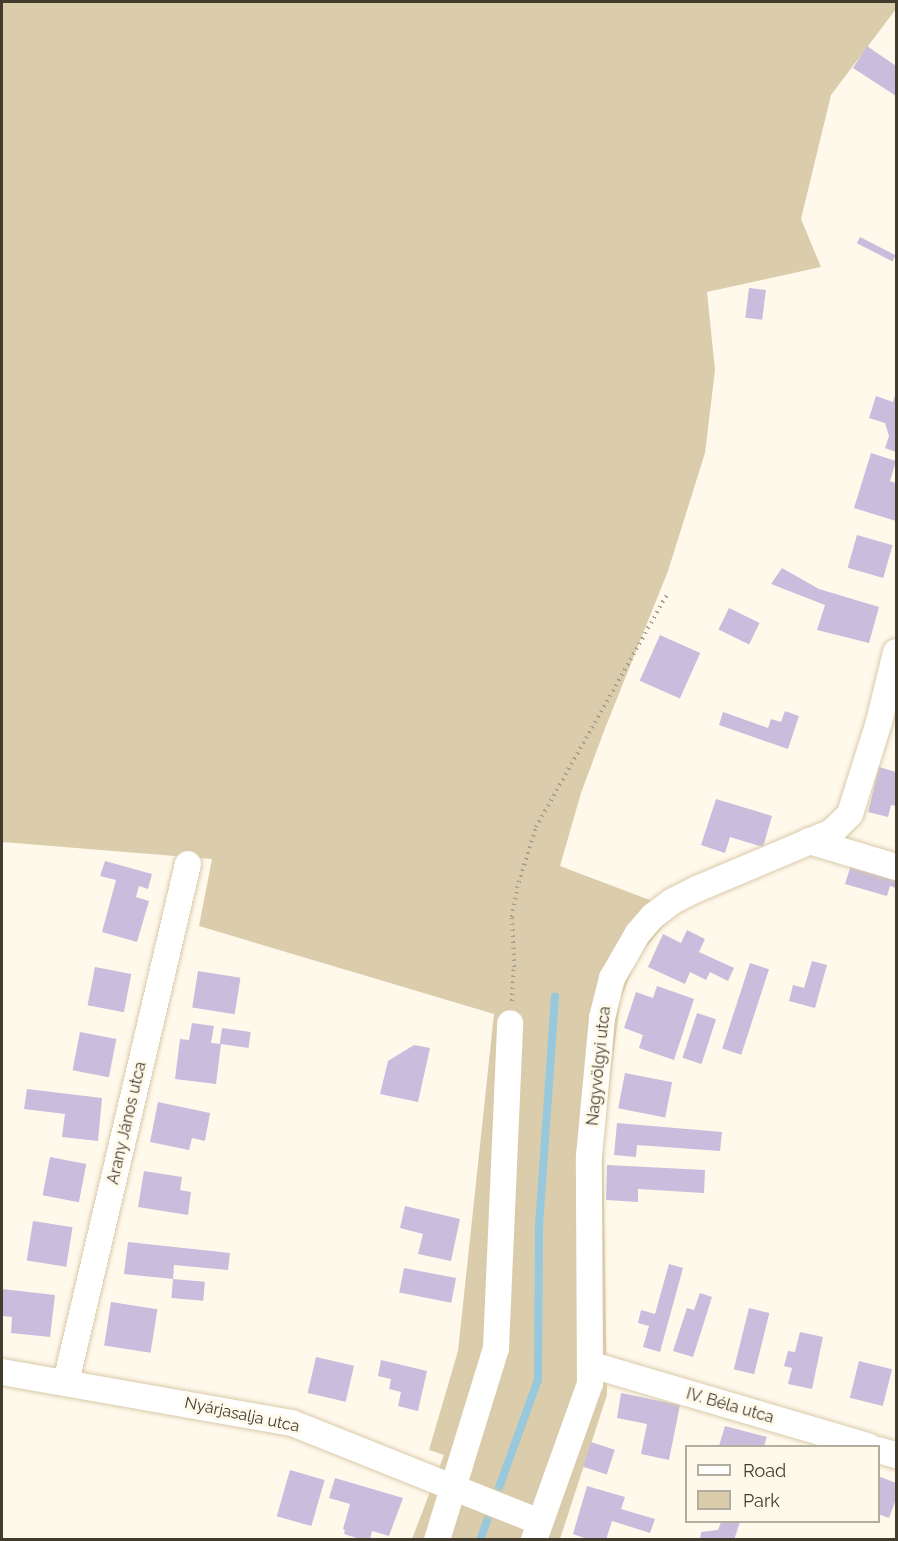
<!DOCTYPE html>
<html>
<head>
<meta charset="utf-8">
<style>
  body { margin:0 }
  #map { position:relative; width:898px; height:1541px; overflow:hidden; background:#fff9ec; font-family:Raleway,sans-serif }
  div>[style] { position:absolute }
  .green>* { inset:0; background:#dbcdac }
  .stream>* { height:8px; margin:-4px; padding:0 4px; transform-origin:4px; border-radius:4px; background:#97c8db }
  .building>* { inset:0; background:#c9bcdd; transform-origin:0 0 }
  .path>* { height:4px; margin-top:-2px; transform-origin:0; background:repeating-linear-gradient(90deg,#a49e90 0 1.5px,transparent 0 6px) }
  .roads { filter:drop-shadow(0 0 2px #d9caa9) drop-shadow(0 0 2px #d9caa9) }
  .minor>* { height:26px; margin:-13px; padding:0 13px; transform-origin:13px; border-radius:13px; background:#fff }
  span { translate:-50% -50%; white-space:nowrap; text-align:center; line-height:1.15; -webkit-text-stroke:6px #fff9ec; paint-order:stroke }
  .street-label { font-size:16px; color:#423c2e }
  .frame { position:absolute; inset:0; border:3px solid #423c2e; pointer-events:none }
  .legend { position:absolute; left:685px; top:1445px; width:195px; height:78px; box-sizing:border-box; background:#fff9ec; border:2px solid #b3ada0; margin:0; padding:8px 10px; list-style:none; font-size:18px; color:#423c2e }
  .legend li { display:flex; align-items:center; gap:12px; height:30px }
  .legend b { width:30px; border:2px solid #b3ada0 }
</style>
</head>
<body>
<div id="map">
  <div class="green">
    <i style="clip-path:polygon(2px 2px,896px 2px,896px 9px,831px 95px,801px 219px,821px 267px,707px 292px,715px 370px,705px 453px,668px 571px,604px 731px,581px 793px,560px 866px,676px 910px,636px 960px,620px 1001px,603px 1137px,607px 1395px,560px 1539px,412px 1539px,444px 1455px,429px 1450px,458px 1351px,494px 1014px,199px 926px,212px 859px,2px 842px)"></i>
  </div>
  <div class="stream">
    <i style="left:480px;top:1540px;width:170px;rotate:-70.1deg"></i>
    <i style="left:538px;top:1380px;width:154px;rotate:-89.6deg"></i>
    <i style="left:539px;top:1226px;width:230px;rotate:-86deg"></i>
  </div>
  <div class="building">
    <i style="clip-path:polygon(867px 46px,896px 66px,896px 96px,853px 68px)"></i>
    <i style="left:860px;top:237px;width:40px;height:7px;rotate:27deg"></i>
    <i style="left:749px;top:288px;width:17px;height:30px;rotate:7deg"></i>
    <i style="clip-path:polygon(896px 391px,896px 452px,885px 448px,889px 436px,885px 423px,869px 418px,876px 396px,893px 402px)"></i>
    <i style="clip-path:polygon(871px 453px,896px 461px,890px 481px,896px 483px,896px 521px,854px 508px)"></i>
    <i style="left:857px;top:535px;width:37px;height:34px;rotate:16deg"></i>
    <i style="clip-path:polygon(782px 568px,819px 589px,879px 607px,869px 643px,817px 630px,825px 605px,771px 584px)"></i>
    <i style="left:729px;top:608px;width:34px;height:24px;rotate:26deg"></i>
    <i style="left:660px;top:635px;width:44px;height:50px;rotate:24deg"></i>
    <i style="clip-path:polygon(785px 711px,799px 716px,788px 749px,719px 725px,723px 712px,768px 728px,771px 719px,781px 722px)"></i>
    <i style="clip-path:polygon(879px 767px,896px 772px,896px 806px,891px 805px,888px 817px,868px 812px)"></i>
    <i style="clip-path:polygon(716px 799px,772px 816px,763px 847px,730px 837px,725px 853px,701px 845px)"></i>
    <i style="clip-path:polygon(105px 861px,152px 874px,148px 889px,139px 886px,136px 897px,149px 901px,137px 942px,102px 932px,116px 880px,100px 876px)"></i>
    <i style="clip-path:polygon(852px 862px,896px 876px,896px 888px,890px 886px,887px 896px,845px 884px)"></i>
    <i style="clip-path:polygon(687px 930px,705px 939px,699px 952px,734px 968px,728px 981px,710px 972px,706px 980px,690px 972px,685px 984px,648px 967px,663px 934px,681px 943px)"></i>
    <i style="clip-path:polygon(812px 961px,827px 965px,815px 1008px,789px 1001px,793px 985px,804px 988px)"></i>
    <i style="left:750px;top:963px;width:20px;height:90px;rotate:18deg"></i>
    <i style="left:95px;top:967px;width:37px;height:39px;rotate:11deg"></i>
    <i style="left:198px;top:971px;width:43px;height:37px;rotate:9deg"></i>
    <i style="clip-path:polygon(657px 986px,694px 999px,674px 1060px,639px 1048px,643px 1035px,624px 1028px,636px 992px,653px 998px)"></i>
    <i style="left:697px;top:1013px;width:20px;height:47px;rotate:18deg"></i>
    <i style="clip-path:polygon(192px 1023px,214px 1026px,211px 1043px,221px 1044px,216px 1084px,175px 1079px,180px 1039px,189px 1040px)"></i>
    <i style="left:222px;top:1028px;width:29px;height:16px;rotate:8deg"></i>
    <i style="left:80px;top:1032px;width:37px;height:39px;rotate:11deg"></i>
    <i style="clip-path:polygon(414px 1045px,430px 1048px,418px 1102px,380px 1094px,388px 1061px)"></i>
    <i style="left:625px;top:1073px;width:48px;height:36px;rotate:11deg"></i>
    <i style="clip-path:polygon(27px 1089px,102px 1098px,98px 1141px,62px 1137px,65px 1114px,24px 1109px)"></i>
    <i style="clip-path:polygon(158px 1102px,210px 1113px,205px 1141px,192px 1138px,189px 1150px,150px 1142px)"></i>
    <i style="clip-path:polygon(617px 1123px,722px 1132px,720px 1151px,637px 1145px,636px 1157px,614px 1155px)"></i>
    <i style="left:50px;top:1157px;width:37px;height:39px;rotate:11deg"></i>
    <i style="clip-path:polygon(607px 1165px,705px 1170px,704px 1193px,638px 1189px,638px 1202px,606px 1200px)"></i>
    <i style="clip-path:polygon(144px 1171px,182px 1177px,180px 1190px,191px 1192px,188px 1215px,138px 1207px)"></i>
    <i style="clip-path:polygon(405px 1206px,460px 1219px,451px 1261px,418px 1254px,423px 1234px,400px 1228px)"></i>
    <i style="left:33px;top:1221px;width:40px;height:40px;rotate:9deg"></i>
    <i style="clip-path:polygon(128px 1242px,230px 1253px,228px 1270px,174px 1265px,173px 1279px,124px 1274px)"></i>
    <i style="clip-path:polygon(669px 1264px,683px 1268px,660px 1352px,643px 1347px,649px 1326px,638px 1323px,641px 1310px,655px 1314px)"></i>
    <i style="left:404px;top:1268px;width:53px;height:25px;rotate:11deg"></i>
    <i style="left:173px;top:1279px;width:32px;height:19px;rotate:5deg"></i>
    <i style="clip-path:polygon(2px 1289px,55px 1295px,50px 1337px,11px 1333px,12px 1317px,2px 1316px)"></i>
    <i style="clip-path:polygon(700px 1293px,712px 1297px,693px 1357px,673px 1351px,687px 1308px,694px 1310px)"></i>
    <i style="left:111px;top:1302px;width:47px;height:44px;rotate:9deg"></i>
    <i style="left:749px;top:1308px;width:21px;height:63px;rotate:14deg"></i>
    <i style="clip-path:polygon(800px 1332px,823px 1337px,812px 1389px,788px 1384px,792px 1368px,784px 1366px,788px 1351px,795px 1352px)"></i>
    <i style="left:316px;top:1357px;width:39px;height:37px;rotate:13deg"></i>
    <i style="clip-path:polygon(381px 1360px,427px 1371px,418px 1411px,398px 1406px,401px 1392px,389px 1389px,391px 1379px,378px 1376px)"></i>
    <i style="left:859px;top:1361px;width:34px;height:38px;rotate:14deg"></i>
    <i style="clip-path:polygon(621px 1393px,680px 1405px,669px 1460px,641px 1454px,647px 1424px,617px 1418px)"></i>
    <i style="clip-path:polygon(725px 1426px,767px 1437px,764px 1446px,719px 1446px)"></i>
    <i style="left:591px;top:1442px;width:25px;height:26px;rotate:18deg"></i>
    <i style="left:290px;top:1470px;width:36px;height:48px;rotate:16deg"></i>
    <i style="clip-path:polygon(878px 1476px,896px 1483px,896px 1499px,889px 1518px,878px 1514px)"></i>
    <i style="clip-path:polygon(335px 1478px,403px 1498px,389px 1536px,372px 1531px,370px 1540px,363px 1540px,344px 1534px,345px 1530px,343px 1529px,350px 1504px,329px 1498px)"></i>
    <i style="clip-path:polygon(587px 1486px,625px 1497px,621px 1509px,655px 1519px,650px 1533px,612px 1521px,606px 1540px,590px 1540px,573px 1534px)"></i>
    <i style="clip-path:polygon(721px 1522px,740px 1522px,734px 1540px,700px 1540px,701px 1532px,718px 1530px)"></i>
  </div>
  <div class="path">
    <i style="left:512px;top:1001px;width:34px;rotate:-87deg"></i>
    <i style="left:514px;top:967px;width:50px;rotate:-92.3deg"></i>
    <i style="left:512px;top:917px;width:29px;rotate:-80deg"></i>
    <i style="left:517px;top:888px;width:64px;rotate:-72.7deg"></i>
    <i style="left:536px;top:827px;width:269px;rotate:-60.6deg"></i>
  </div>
  <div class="roads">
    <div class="minor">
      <i style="left:809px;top:841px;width:91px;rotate:16.6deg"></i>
      <i style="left:592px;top:1365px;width:288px;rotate:16.4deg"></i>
      <i style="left:2px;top:1372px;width:294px;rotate:10deg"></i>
      <i style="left:292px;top:1423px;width:266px;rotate:21.8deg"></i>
      <i style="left:66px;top:1382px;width:532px;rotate:-76.75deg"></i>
      <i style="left:878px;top:1450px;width:19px;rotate:16deg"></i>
      <i style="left:437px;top:1540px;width:201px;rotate:-72.9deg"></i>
      <i style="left:496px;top:1348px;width:325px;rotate:-87.5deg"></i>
      <i style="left:534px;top:1540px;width:166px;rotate:-70.3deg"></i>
      <i style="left:590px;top:1384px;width:228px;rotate:-90.3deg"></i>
      <i style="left:589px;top:1156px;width:139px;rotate:-84.6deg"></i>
      <i style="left:602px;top:1018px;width:41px;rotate:-76deg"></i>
      <i style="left:612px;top:978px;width:52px;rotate:-60deg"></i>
      <i style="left:638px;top:933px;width:23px;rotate:-49deg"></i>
      <i style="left:653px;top:916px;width:25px;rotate:-37deg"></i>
      <i style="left:673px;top:901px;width:27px;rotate:-27deg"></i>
      <i style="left:697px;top:889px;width:147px;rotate:-22.9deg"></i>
      <i style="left:832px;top:832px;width:25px;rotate:-45deg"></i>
      <i style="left:850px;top:814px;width:96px;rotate:-72.5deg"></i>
      <i style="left:879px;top:722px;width:72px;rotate:-76.3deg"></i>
    </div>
  </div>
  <div class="street-label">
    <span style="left:599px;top:1066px;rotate:-84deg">Nagyvölgyi utca</span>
    <span style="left:127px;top:1123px;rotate:-77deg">Arany János utca</span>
    <span style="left:730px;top:1406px;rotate:16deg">IV. Béla utca</span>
    <span style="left:242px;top:1415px;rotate:12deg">Nyárjasalja utca</span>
  </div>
  <div class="frame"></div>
  <ul class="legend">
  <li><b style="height:8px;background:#fff"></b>Road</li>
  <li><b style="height:16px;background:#dbcdac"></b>Park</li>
  </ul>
</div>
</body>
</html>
